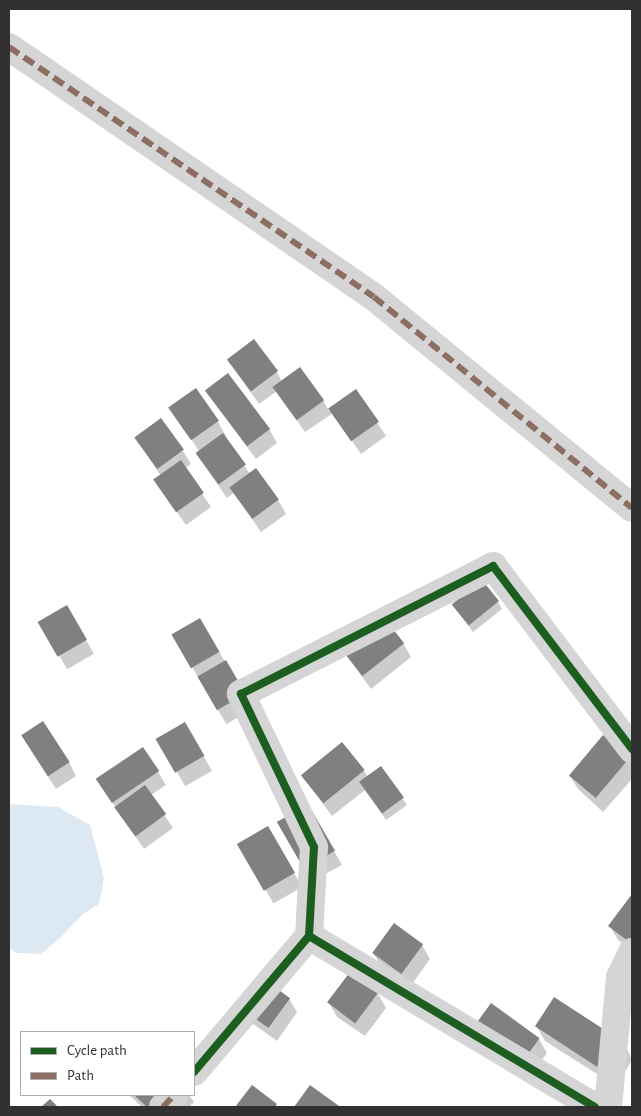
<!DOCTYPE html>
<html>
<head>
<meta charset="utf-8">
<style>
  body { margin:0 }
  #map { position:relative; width:641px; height:1116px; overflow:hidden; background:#fff; font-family:"Alegreya Sans",sans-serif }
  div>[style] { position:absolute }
  .water>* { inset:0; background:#dde9f2 }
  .shadow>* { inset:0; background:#0003; transform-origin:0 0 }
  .building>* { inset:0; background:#808080; transform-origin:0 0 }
  .minor>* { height:28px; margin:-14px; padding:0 14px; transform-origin:14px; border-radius:14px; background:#d5d5d5 }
  .quiet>* { height:6px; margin-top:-3px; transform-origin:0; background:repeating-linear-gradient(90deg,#8d6e63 0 12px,transparent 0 18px) }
  .cycleway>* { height:8px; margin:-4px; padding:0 4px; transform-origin:4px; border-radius:4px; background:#1b5e20 }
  span { translate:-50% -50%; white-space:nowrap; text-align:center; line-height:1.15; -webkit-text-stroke:5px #fff; paint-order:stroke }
  .frame { position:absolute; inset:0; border:10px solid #313131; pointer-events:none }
  .legend { position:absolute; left:20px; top:1031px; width:175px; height:65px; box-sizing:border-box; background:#fff; border:1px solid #adadad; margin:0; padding:6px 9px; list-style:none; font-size:15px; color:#313131 }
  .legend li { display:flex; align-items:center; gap:10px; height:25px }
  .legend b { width:25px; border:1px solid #adadad }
</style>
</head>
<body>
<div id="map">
  <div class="water">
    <i style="clip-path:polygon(9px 804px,58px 807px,90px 825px,104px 878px,99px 904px,83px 914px,60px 938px,41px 954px,17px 953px,9px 948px)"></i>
  </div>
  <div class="shadow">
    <i style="clip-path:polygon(277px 372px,282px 382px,323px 400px,329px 411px,356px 391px,386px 436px,361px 454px,333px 413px,305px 432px,277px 391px,259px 404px,237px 373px)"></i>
    <i style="clip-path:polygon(206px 391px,269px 429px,277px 443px,256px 459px)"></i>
    <i style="clip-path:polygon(171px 408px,218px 422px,226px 436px,224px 437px,250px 474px,278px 500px,286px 514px,261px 532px,234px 493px,227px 498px,205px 466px,199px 451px)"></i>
    <i style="clip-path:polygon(135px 437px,183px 451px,191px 464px,185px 468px,211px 507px,186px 525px,155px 481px,161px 476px)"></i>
    <i style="clip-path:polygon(498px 602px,502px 609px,473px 632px,453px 605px)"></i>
    <i style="left:67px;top:607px;width:54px;height:31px;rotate:60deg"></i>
    <i style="left:200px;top:620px;width:103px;height:31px;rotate:59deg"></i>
    <i style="clip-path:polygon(403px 643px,411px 657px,371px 689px,341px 648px)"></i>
    <i style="left:185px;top:724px;width:54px;height:31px;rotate:60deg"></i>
    <i style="clip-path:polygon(31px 750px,69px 762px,76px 776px,56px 789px)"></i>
    <i style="clip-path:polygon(629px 759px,632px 764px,632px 779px,603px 812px,578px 789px,570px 776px)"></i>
    <i style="clip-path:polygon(364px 771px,368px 777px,403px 799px,407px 805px,386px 820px,365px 790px,332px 816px,302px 776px)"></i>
    <i style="clip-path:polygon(158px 772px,166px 785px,151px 795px,173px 828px,144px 849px,105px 792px)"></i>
    <i style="clip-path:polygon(308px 805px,342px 865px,312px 881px)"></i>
    <i style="left:268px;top:828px;width:68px;height:33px;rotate:60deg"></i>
    <i style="clip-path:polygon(632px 896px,632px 950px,618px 940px,610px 926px)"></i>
    <i style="clip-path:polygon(422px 945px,430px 959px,410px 987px,382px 968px,374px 954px)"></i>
    <i style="clip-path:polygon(350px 974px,378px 994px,386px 1008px,365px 1036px,337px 1017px,329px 1003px)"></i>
    <i style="clip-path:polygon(289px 999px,297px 1012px,277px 1041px,249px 1021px)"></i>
    <i style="clip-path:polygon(478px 1024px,539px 1039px,547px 1053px,534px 1071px)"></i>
    <i style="clip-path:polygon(537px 1027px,625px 1044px,632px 1060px,616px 1086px,545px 1041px)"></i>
    <i style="clip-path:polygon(129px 1095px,189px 1095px,194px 1102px,189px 1107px,142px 1107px)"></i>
  </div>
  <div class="building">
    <i style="left:254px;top:339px;width:40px;height:34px;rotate:53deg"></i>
    <i style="left:300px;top:367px;width:41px;height:34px;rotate:54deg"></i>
    <i style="left:228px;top:373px;width:70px;height:29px;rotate:53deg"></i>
    <i style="left:196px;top:388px;width:40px;height:34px;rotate:55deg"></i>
    <i style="left:356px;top:389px;width:40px;height:34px;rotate:55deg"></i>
    <i style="left:161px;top:418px;width:39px;height:33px;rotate:54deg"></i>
    <i style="left:223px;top:433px;width:39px;height:34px;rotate:54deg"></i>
    <i style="left:181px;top:460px;width:40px;height:34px;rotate:55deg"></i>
    <i style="left:256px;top:468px;width:39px;height:33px;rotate:54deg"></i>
    <i style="left:482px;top:580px;width:27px;height:39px;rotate:51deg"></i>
    <i style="left:67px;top:605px;width:40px;height:34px;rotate:60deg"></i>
    <i style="left:382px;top:615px;width:36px;height:53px;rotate:52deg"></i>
    <i style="left:200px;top:618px;width:39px;height:33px;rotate:60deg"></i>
    <i style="left:226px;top:660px;width:39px;height:33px;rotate:60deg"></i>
    <i style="left:43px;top:721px;width:49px;height:26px;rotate:57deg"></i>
    <i style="left:185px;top:722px;width:39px;height:34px;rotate:60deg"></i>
    <i style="left:603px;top:735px;width:35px;height:53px;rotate:40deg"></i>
    <i style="left:342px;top:742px;width:36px;height:53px;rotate:51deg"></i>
    <i style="left:143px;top:747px;width:29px;height:57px;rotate:56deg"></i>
    <i style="left:381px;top:766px;width:39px;height:27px;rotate:54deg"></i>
    <i style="left:145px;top:785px;width:36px;height:38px;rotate:54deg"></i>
    <i style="left:308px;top:804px;width:54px;height:36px;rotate:60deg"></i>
    <i style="left:268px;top:826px;width:54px;height:36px;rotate:60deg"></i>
    <i style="clip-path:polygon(632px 894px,632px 944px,608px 926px)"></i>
    <i style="left:394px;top:923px;width:36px;height:37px;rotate:36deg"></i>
    <i style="left:350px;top:972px;width:35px;height:38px;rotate:37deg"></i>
    <i style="left:261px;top:977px;width:36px;height:37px;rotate:36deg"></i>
    <i style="left:554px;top:997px;width:85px;height:35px;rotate:33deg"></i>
    <i style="left:491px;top:1003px;width:60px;height:25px;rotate:36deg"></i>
    <i style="clip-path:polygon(252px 1085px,277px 1104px,275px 1107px,235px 1107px)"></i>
    <i style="clip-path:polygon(310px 1085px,339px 1106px,338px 1107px,294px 1107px)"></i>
    <i style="clip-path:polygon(134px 1095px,180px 1095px,168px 1107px,147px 1107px)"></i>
    <i style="clip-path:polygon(50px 1099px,58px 1107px,41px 1107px)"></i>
  </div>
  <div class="minor">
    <i style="left:9px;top:47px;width:442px;rotate:34.4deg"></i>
    <i style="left:374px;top:297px;width:333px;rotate:39.3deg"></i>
    <i style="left:309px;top:936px;width:89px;rotate:-86.8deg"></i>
    <i style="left:314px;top:847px;width:170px;rotate:-115.5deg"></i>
    <i style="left:241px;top:694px;width:283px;rotate:-26.9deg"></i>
    <i style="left:493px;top:566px;width:230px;rotate:52.8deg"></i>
    <i style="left:194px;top:1072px;width:178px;rotate:-49.8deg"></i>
    <i style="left:309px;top:936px;width:333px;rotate:30.9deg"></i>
    <i style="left:163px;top:1107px;width:16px;rotate:-47deg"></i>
    <i style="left:608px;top:1107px;width:131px;rotate:-84.7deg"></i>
    <i style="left:620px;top:977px;width:28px;rotate:-64deg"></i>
  </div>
  <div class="quiet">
    <i style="left:9px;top:47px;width:442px;rotate:34.4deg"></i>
    <i style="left:374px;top:297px;width:333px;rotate:39.3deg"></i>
    <i style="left:163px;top:1107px;width:16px;rotate:-47deg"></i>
  </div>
  <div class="cycleway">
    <i style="left:309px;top:936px;width:89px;rotate:-86.8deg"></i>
    <i style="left:314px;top:847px;width:170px;rotate:-115.5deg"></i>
    <i style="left:241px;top:694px;width:283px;rotate:-26.9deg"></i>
    <i style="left:493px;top:566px;width:230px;rotate:52.8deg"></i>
    <i style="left:194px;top:1072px;width:178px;rotate:-49.8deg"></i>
    <i style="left:309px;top:936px;width:333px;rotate:30.9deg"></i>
  </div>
  <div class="frame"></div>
  <ul class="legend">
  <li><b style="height:6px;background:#1b5e20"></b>Cycle path</li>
  <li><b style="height:6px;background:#8d6e63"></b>Path</li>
  </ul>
</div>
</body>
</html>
